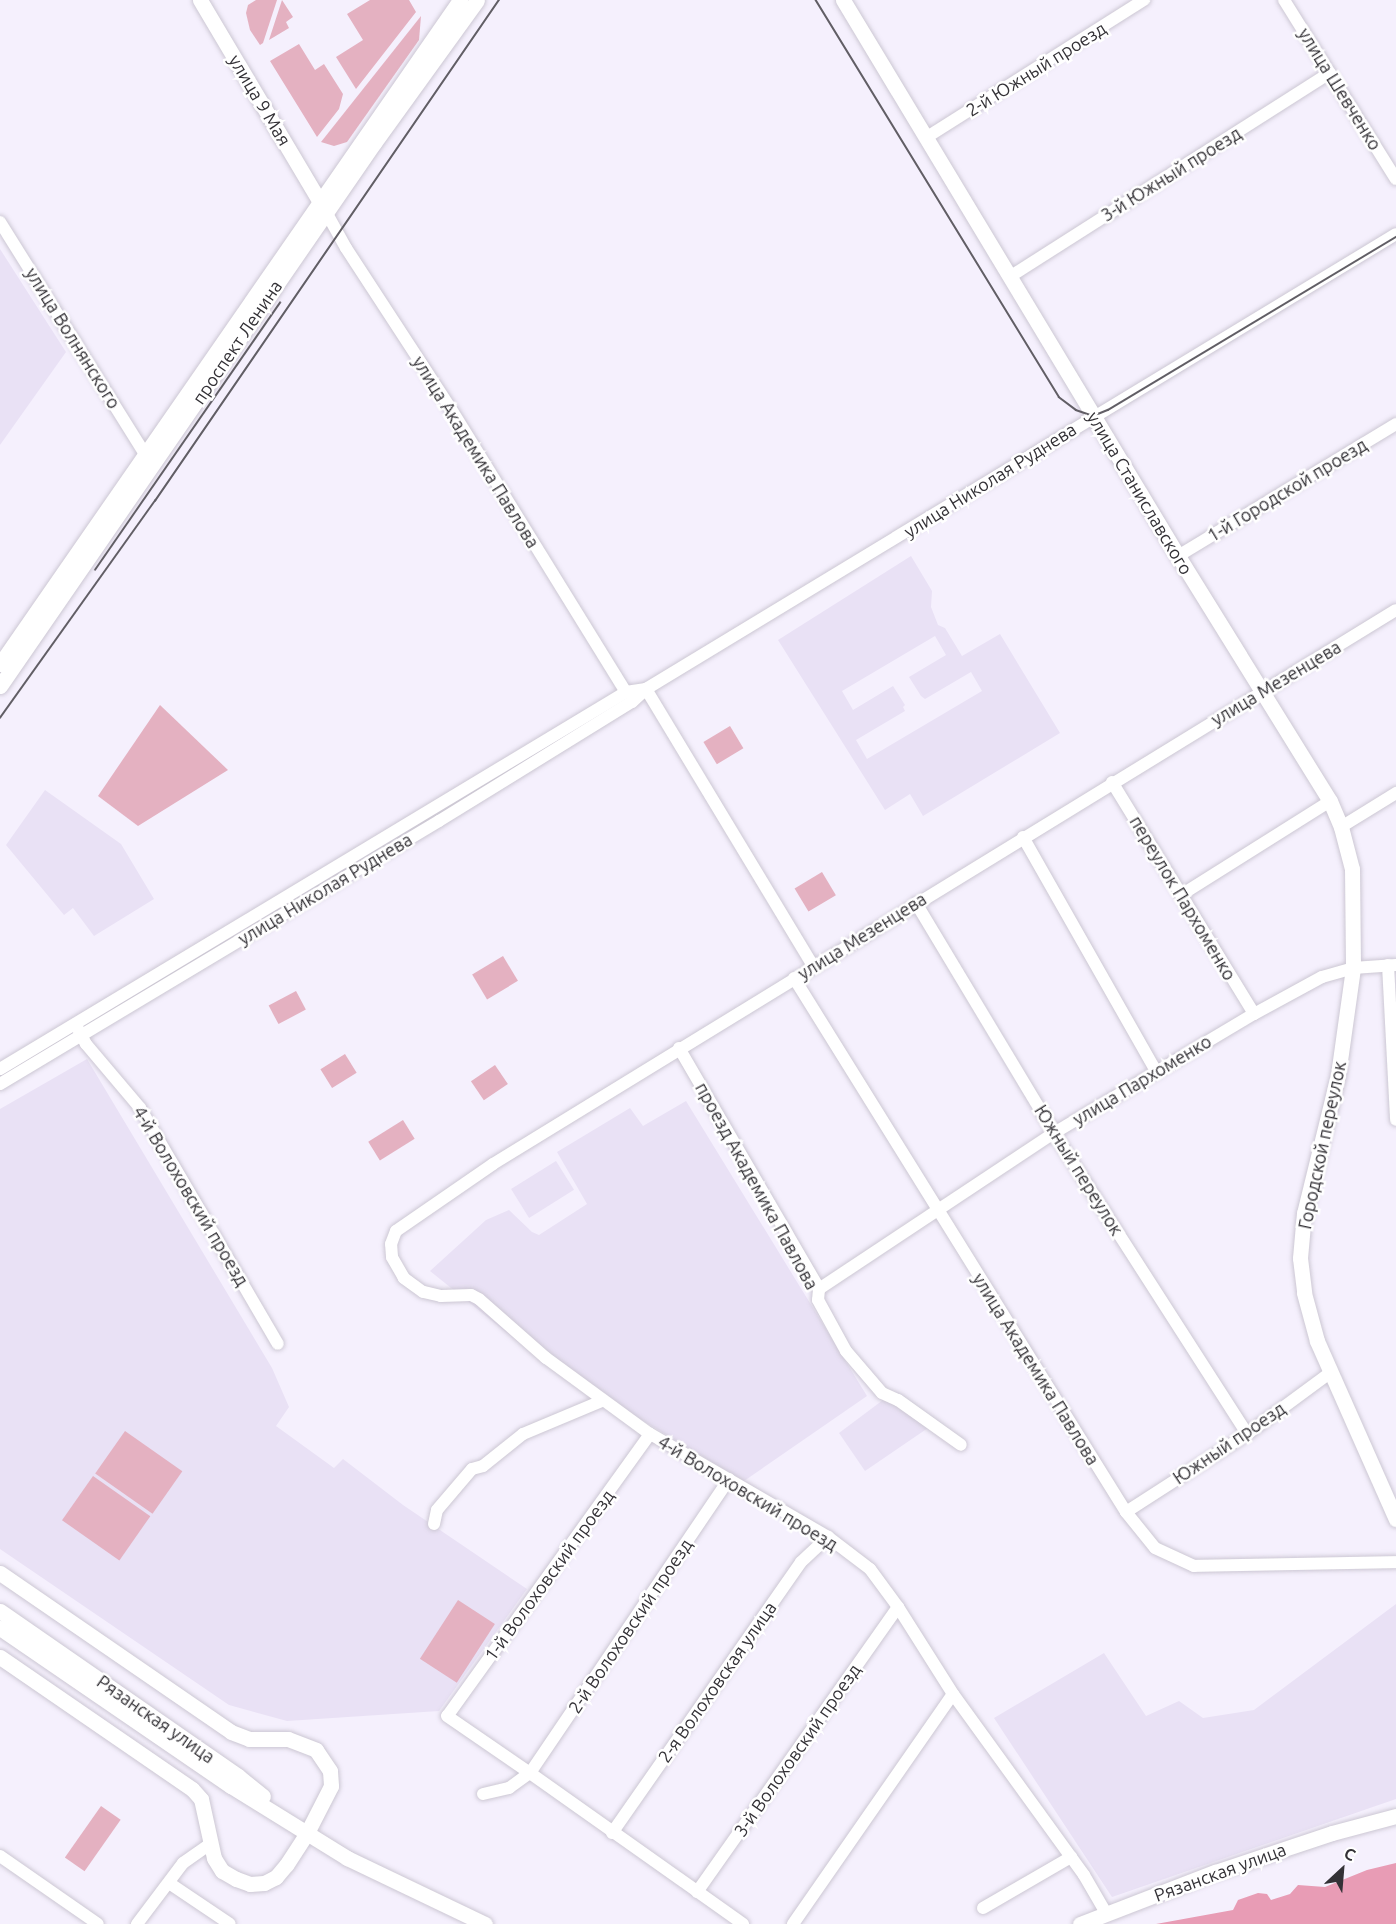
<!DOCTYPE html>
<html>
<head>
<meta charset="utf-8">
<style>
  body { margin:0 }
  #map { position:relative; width:1396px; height:1924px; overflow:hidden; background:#f5f0fd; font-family:Ubuntu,sans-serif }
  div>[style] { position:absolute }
  .built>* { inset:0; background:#e9e1f5; transform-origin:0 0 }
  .green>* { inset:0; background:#e4b1c1; transform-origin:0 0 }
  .forest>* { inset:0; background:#e89cb5 }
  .roads { filter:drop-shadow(0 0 2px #ccc7d3) drop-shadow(0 0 2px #ccc7d3) }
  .minor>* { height:12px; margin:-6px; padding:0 6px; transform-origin:6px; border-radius:6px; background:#fff }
  .major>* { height:15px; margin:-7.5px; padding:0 7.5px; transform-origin:7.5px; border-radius:7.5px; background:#fff }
  .tram>* { height:1.5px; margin:-0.75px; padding:0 0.75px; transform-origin:0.75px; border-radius:0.75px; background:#615e65 }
  span { translate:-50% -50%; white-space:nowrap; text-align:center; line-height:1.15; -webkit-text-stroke:5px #fff; paint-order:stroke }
  .street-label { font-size:18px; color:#333136 }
  .north { position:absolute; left:1312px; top:1840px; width:60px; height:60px; -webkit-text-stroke:4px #fff; paint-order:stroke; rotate:26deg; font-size:16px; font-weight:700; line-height:24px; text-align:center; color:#333136 }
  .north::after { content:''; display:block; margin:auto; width:21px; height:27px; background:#333136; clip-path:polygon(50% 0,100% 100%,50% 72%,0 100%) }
</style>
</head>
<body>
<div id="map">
  <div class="built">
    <i style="clip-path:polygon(0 249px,66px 352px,0 445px)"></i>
    <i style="clip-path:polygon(evenodd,911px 556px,932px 591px,931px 607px,938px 625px,945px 628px,962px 656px,1000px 634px,1060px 733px,923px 816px,910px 794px,885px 810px,778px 640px,911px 556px,935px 636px,946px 655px,909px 677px,921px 696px,925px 699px,971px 672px,982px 691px,867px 759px,856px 740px,905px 711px,903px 707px,905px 705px,893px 686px,853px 710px,842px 691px,935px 636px)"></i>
    <i style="clip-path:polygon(45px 790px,121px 844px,154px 899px,94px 936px,73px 908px,64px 915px,6px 845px)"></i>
    <i style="clip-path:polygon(87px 1059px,272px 1368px,289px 1407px,276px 1426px,334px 1468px,343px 1459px,403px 1505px,527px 1589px,439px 1711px,287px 1721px,229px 1705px,0 1549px,0 1109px)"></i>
    <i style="clip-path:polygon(686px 1101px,867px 1396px,744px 1481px,541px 1360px,430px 1271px,486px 1220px,509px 1210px,532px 1232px,539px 1235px,587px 1204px,557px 1152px,630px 1108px,643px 1126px)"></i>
    <i style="left:556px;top:1161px;width:34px;height:53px;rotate:58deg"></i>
    <i style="clip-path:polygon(883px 1400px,894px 1403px,928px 1428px,865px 1471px,839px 1433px)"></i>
    <i style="clip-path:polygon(1396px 1604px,1396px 1799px,1112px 1897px,994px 1718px,1104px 1653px,1146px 1716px,1179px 1701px,1203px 1718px,1254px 1710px)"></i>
  </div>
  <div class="green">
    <i style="clip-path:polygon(256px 0,277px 0,263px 43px,260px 45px,250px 30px,246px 13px,248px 5px)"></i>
    <i style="clip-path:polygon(282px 0,293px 17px,286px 22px,289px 28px,269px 40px)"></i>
    <i style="clip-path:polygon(370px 0,409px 0,416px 12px,356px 89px,336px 57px,363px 40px,347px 14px)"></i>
    <i style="clip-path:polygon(421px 16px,419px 40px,347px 142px,334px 146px,321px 142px)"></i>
    <i style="clip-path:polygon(299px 44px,315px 70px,324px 64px,343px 94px,339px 109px,317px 137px,270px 61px)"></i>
    <i style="clip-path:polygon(160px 705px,228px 770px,138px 826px,98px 796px)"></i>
    <i style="left:730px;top:726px;width:26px;height:31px;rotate:59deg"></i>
    <i style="left:822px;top:872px;width:27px;height:32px;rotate:59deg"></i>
    <i style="left:503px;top:956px;width:29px;height:36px;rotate:59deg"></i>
    <i style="left:296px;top:991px;width:21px;height:31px;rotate:62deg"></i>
    <i style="left:345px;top:1054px;width:22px;height:29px;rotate:58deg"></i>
    <i style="left:495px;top:1065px;width:23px;height:29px;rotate:56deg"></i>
    <i style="left:403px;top:1120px;width:22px;height:41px;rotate:58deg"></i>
    <i style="left:125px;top:1431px;width:70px;height:52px;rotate:35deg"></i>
    <i style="left:93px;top:1476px;width:70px;height:54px;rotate:35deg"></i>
    <i style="left:458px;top:1600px;width:44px;height:70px;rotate:33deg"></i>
    <i style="left:101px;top:1806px;width:24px;height:63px;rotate:35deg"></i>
  </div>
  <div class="forest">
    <i style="clip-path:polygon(1396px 1863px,1396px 1924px,1156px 1924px,1233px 1910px,1238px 1900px,1258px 1893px,1267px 1894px,1271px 1900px,1290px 1894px,1298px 1885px,1325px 1887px,1367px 1870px)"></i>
  </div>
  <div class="roads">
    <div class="minor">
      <i style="left:1284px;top:0;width:211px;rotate:58deg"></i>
      <i style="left:927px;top:137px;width:257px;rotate:-32.3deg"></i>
      <i style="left:326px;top:212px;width:41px;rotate:60.9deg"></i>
      <i style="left:346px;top:248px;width:192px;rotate:56.9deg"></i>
      <i style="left:451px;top:409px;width:333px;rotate:58.3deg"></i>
      <i style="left:0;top:222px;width:274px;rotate:58deg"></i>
      <i style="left:1011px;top:276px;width:378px;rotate:-32.5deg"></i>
      <i style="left:1178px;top:556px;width:255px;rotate:-31.2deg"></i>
      <i style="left:646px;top:689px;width:323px;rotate:58.9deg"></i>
      <i style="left:1112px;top:782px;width:272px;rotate:58.5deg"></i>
      <i style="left:1341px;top:827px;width:65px;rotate:-31.7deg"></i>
      <i style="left:1023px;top:837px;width:269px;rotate:60.4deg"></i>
      <i style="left:1181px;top:895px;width:176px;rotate:-32.2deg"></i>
      <i style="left:916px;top:903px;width:268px;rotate:59deg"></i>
      <i style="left:1054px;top:1133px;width:358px;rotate:57.3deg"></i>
      <i style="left:1388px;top:965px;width:155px;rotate:87deg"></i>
      <i style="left:794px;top:978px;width:629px;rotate:58.13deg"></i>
      <i style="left:1126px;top:1512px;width:46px;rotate:51.1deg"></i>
      <i style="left:1155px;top:1548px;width:43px;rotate:24.8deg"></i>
      <i style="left:1194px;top:1566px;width:202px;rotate:-1.1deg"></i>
      <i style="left:78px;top:1029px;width:17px;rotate:62deg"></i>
      <i style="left:86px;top:1044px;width:84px;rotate:49.8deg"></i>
      <i style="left:140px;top:1108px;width:273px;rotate:59.7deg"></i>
      <i style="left:679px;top:1048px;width:279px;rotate:59.8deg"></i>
      <i style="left:819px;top:1289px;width:11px;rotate:95deg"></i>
      <i style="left:818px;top:1300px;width:58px;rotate:61.2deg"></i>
      <i style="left:846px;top:1351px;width:55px;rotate:49.4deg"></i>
      <i style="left:882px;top:1393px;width:17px;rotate:24deg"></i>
      <i style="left:898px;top:1400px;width:77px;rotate:35.5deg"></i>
      <i style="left:0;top:1069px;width:731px;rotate:-31.06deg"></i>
      <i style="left:626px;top:692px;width:20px;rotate:-9deg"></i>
      <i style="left:0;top:1084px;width:512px;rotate:-30.93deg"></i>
      <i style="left:439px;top:821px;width:227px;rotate:-31.7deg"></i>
      <i style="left:632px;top:702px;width:19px;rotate:-43deg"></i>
      <i style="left:646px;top:689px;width:877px;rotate:-31.24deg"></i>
      <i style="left:819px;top:1289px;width:282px;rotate:-33.6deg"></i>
      <i style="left:1054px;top:1133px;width:233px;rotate:-30.8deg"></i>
      <i style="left:1254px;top:1014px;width:77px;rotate:-28.6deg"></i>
      <i style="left:1322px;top:977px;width:32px;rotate:-16deg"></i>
      <i style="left:1353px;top:968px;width:43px;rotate:-4deg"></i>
      <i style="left:650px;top:1434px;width:347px;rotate:125.7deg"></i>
      <i style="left:447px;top:1716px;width:101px;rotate:34.5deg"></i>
      <i style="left:530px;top:1773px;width:355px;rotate:-55.9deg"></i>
      <i style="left:1126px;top:1512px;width:144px;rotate:-32.8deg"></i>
      <i style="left:1247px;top:1434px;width:104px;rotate:-36.4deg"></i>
      <i style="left:434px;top:1524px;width:14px;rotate:-78deg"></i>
      <i style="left:437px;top:1510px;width:54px;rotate:-49.5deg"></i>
      <i style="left:472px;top:1469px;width:11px;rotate:-15deg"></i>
      <i style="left:483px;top:1466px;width:51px;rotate:-38.7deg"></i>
      <i style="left:523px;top:1434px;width:86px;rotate:-22.7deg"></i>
      <i style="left:483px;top:1794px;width:27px;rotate:-13deg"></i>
      <i style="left:509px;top:1788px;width:26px;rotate:-36deg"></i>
      <i style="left:530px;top:1773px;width:261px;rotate:35.3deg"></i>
      <i style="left:612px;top:1833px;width:330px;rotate:-55.1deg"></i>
      <i style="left:801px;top:1562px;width:37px;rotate:-43deg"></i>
      <i style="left:0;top:1856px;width:119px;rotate:34.8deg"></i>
      <i style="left:169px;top:1883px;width:73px;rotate:33.9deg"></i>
      <i style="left:697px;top:1892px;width:349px;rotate:-54.8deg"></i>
      <i style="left:983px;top:1908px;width:102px;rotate:-30.1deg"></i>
      <i style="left:1106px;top:1913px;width:44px;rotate:-120.1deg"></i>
      <i style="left:1084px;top:1875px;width:223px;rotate:-125.9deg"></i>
      <i style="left:953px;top:1694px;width:103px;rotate:-122.3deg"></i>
      <i style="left:898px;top:1607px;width:47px;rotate:-126.4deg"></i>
      <i style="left:870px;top:1569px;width:53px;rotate:-142.7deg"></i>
      <i style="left:828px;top:1537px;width:206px;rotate:-149.9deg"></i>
      <i style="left:650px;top:1434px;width:129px;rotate:-143.8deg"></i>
      <i style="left:546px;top:1358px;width:89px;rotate:-138.6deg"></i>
      <i style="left:479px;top:1299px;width:9px;rotate:-153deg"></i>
      <i style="left:471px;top:1295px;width:30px;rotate:178deg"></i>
      <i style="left:441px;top:1296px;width:18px;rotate:-167deg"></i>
      <i style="left:423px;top:1292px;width:24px;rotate:-144deg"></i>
      <i style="left:404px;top:1278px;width:24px;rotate:-120deg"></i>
      <i style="left:392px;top:1257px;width:13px;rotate:-94deg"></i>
      <i style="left:391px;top:1244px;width:14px;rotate:-69deg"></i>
      <i style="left:396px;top:1231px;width:118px;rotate:-34.6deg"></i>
      <i style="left:493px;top:1164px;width:1059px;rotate:-31.53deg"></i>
      <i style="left:137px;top:1924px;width:76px;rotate:-53deg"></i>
      <i style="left:183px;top:1863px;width:35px;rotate:-35deg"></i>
      <i style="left:793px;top:1924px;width:280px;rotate:-55.2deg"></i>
    </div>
    <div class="major">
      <i style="left:200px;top:0;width:243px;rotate:59.3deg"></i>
      <i style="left:843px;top:0;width:649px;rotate:58.93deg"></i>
      <i style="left:1178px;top:556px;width:288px;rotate:58.2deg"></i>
      <i style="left:1330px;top:801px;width:28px;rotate:67deg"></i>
      <i style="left:1341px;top:827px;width:43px;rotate:75.3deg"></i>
      <i style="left:1352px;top:869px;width:99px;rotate:89.4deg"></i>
      <i style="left:1353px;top:968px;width:108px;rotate:98deg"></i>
      <i style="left:1338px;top:1075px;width:142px;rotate:103.8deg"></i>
      <i style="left:1304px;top:1213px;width:45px;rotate:95.1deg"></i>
      <i style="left:1300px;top:1258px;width:35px;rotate:83deg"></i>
      <i style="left:1304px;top:1293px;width:50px;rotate:74.8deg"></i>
      <i style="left:1317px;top:1341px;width:195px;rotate:66.1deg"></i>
      <i style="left:0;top:664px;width:808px;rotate:-55.29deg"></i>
      <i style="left:0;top:686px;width:659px;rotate:-55.44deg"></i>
      <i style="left:374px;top:143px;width:176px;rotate:-54.2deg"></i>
      <i style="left:0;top:1573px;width:280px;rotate:34.5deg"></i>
      <i style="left:231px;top:1732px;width:19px;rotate:21deg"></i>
      <i style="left:249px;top:1739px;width:39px"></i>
      <i style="left:288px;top:1739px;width:30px;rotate:21deg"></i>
      <i style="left:316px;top:1750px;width:25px;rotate:56deg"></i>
      <i style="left:330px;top:1771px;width:15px;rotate:86deg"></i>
      <i style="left:331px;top:1786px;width:53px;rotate:117.1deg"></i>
      <i style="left:307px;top:1833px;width:38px;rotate:123deg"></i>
      <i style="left:286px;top:1865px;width:16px;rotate:130deg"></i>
      <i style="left:276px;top:1877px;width:13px;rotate:153deg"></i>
      <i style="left:264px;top:1883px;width:14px;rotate:176deg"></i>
      <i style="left:250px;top:1884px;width:15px;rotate:-160deg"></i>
      <i style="left:236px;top:1879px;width:16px;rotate:-150deg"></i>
      <i style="left:222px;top:1871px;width:15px;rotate:-122deg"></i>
      <i style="left:214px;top:1858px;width:60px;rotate:-102.4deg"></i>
      <i style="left:201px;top:1799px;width:13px;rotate:-132deg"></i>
      <i style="left:192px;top:1789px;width:233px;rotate:-145.5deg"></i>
      <i style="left:0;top:1611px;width:290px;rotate:34.7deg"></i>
      <i style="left:238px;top:1776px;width:32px;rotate:39deg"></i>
      <i style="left:0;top:1628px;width:280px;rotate:34.4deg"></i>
      <i style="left:231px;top:1786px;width:137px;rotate:31.8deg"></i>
      <i style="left:347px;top:1858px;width:153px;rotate:25.6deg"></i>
      <i style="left:1080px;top:1924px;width:145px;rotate:-21.1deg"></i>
      <i style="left:1215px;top:1872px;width:123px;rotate:-18.4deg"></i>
      <i style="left:1332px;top:1833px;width:66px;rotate:-14.9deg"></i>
    </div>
  </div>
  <div class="tram">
    <i style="left:816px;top:0;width:465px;rotate:58.5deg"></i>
    <i style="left:1059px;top:397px;width:21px;rotate:37deg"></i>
    <i style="left:1076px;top:410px;width:18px;rotate:19deg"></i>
    <i style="left:1093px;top:416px;width:16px;rotate:-22deg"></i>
    <i style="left:1108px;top:410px;width:336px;rotate:-31deg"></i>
    <i style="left:95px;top:570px;width:325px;rotate:-55.3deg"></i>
    <i style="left:0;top:718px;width:267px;rotate:-54.5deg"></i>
    <i style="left:155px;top:501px;width:608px;rotate:-55.53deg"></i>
  </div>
  <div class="street-label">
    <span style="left:1036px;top:69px;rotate:-32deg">2-й Южный проезд</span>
    <span style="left:1340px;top:89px;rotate:58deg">улица Шевченко</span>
    <span style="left:260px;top:100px;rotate:59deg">улица 9 Мая</span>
    <span style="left:1171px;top:174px;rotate:-32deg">3-й Южный проезд</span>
    <span style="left:73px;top:338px;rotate:58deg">улица Волнянского</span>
    <span style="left:237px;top:342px;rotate:-56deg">проспект Ленина</span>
    <span style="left:476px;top:452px;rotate:58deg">улица Академика Павлова</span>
    <span style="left:990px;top:480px;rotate:-32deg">улица Николая Руднева</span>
    <span style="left:1287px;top:490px;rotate:-31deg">1-й Городской проезд</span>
    <span style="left:1140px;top:493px;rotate:59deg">улица Станиславского</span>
    <span style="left:1276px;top:683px;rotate:-31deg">улица Мезенцева</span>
    <span style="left:325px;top:889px;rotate:-31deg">улица Николая Руднева</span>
    <span style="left:1183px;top:898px;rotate:59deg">переулок Пархоменко</span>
    <span style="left:862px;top:936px;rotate:-32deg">улица Мезенцева</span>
    <span style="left:1142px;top:1080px;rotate:-31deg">улица Пархоменко</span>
    <span style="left:1322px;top:1145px;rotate:-78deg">Городской переулок</span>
    <span style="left:1079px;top:1170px;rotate:58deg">Южный переулок</span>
    <span style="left:757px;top:1186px;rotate:61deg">проезд Академика Павлова</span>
    <span style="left:191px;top:1196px;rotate:59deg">4-й Волоховский проезд</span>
    <span style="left:1036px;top:1369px;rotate:58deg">улица Академика Павлова</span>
    <span style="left:1229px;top:1443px;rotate:-34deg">Южный проезд</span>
    <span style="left:748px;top:1493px;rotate:31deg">4-й Волоховский проезд</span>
    <span style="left:549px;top:1575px;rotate:-54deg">1-й Волоховский проезд</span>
    <span style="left:630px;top:1626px;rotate:-56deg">2-й Волоховский проезд</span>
    <span style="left:717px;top:1682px;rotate:-55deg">2-я Волоховская улица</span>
    <span style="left:156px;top:1719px;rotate:35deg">Рязанская улица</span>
    <span style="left:797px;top:1750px;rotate:-55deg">3-й Волоховский проезд</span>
    <span style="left:1220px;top:1872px;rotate:-20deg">Рязанская улица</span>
  </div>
  <div class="north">С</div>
</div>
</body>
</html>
